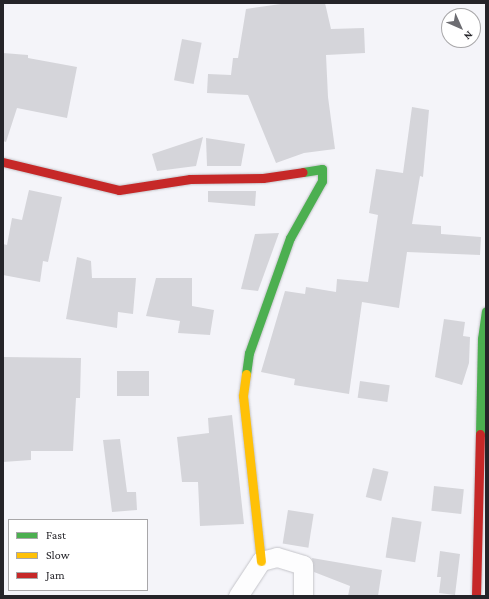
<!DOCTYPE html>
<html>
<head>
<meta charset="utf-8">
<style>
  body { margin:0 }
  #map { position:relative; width:489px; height:599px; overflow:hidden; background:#f4f4f9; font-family:"Crimson Pro",serif }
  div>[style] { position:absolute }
  .building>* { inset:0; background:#d5d5da; transform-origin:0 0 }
  .roads { filter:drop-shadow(0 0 1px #c5c5ca) drop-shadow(0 0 1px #c5c5ca) }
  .street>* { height:19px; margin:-9.5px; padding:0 9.5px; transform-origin:9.5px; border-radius:9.5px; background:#fdfdfe }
  .fast>* { height:9px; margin:-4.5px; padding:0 4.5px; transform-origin:4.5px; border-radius:4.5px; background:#4caf50 }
  .slow>* { height:9px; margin:-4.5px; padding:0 4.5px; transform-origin:4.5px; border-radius:4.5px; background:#ffc107 }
  .jam>* { height:9px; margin:-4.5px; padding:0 4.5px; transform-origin:4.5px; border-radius:4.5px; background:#c62828 }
  span { translate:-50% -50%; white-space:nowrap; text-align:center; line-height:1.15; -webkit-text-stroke:4px #fff; paint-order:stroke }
  .frame { position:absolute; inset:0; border:4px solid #252429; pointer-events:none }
  .legend { position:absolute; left:8px; top:519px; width:140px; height:72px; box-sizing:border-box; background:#fff; border:1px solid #a8a7a9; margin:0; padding:5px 7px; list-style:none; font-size:12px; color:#252429 }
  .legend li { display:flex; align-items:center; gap:8px; height:20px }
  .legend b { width:20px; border:1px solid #a8a7a9 }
  .north { position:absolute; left:441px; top:8px; width:40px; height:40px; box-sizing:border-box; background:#fff; border:1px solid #a8a7a9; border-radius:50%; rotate:135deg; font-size:11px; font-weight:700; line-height:16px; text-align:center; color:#252429 }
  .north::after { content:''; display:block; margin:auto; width:14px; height:18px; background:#6d6d72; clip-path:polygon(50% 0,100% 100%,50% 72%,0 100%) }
</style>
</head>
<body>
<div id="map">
  <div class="building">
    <i style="clip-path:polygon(288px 3px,325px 3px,331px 29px,364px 28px,365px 53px,326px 55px,328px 97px,335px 149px,304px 153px,276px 163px,248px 95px,207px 93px,208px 74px,231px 75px,233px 58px,238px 58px,246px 9px)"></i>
    <i style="left:182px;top:39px;width:20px;height:42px;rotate:11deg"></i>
    <i style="clip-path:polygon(3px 53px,28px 55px,28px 58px,77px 67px,67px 118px,17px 108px,6px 142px,3px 141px)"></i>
    <i style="clip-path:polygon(412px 107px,429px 110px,423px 177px,420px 176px,412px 224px,441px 226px,441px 234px,481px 237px,480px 255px,407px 252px,399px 308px,362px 302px,349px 394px,294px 385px,295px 379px,261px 372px,285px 291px,305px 294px,306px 287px,336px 292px,337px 279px,368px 282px,378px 215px,369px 213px,376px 169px,403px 173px)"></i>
    <i style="clip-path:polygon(203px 137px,196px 166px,157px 171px,152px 154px)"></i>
    <i style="clip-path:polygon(206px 138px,245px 144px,241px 166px,207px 166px)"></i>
    <i style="clip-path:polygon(29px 190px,62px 197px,48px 262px,43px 261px,40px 282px,3px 275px,3px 244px,7px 245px,12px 218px,22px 220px)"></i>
    <i style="clip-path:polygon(208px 191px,256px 191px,255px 206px,208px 202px)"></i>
    <i style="clip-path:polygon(279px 233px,258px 291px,241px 289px,255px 234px)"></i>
    <i style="clip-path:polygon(77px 257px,91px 261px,92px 278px,136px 278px,133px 314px,118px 312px,117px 328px,66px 319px)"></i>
    <i style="clip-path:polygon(156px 278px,192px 278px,192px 306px,214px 310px,210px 335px,178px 333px,180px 321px,146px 316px)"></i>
    <i style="clip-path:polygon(444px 319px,465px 322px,463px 336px,470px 337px,469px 363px,462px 385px,435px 377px)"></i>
    <i style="clip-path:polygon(3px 357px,81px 358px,80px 398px,76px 398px,73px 451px,31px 451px,31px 460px,3px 462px)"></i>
    <i style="left:117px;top:371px;width:32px;height:25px"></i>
    <i style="left:360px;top:381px;width:30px;height:17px;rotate:8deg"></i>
    <i style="clip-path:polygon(232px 415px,244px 524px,200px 526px,198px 482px,182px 482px,177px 437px,209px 433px,208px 418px)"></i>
    <i style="clip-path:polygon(120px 439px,127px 492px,136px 492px,137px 510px,112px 512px,103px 440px)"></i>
    <i style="left:373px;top:468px;width:16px;height:30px;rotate:14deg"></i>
    <i style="left:434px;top:486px;width:30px;height:25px;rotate:6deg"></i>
    <i style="left:288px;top:510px;width:26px;height:34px;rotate:9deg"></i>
    <i style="left:392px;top:517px;width:30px;height:41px;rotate:9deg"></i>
    <i style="clip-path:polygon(440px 551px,460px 554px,455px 595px,439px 593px,441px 577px,437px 577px)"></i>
    <i style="clip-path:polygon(312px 558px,382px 570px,378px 596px,348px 596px,350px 586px,314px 572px)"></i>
  </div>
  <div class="roads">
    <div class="street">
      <i style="left:238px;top:596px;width:42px;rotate:-56.7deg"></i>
      <i style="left:261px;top:561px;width:16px;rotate:-14deg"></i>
      <i style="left:277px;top:557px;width:27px;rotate:17deg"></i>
      <i style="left:303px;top:565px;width:31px;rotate:90deg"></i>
    </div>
    <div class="fast">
      <i style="left:246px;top:374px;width:21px;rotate:-82deg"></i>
      <i style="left:249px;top:353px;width:122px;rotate:-70.4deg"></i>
      <i style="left:290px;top:238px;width:65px;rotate:-60.7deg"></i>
      <i style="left:322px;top:181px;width:12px;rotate:-90deg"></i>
      <i style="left:322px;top:169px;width:19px;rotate:171deg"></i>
      <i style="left:480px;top:434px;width:95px;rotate:-88.8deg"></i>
      <i style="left:482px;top:339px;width:28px;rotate:-82deg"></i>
    </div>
    <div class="slow">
      <i style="left:246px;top:374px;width:22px;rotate:98deg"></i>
      <i style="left:243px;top:396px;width:166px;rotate:83.8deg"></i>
    </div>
    <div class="jam">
      <i style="left:3px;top:162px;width:119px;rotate:13.6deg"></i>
      <i style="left:119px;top:190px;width:72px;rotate:-8.8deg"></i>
      <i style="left:190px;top:179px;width:73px;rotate:-0.8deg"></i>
      <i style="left:263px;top:178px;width:40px;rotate:-8.5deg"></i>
      <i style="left:476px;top:596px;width:162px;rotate:-88.6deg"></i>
    </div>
  </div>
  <div class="frame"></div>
  <ul class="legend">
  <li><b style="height:5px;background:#4caf50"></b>Fast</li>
  <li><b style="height:5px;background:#ffc107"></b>Slow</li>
  <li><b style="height:5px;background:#c62828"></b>Jam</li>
  </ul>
  <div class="north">N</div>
</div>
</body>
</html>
